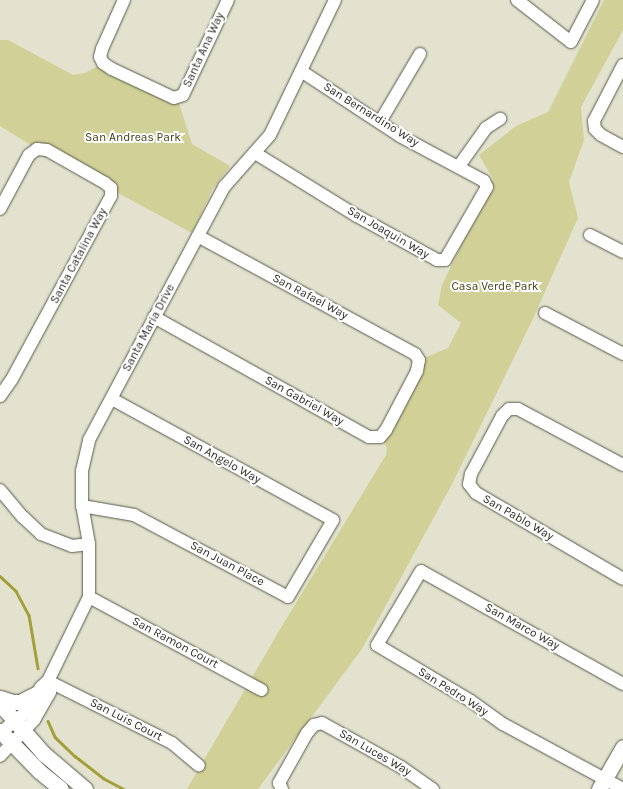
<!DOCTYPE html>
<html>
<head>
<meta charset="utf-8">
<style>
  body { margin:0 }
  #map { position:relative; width:623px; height:789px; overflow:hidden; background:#e2e2cf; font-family:Karla,sans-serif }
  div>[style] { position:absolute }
  .green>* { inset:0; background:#d1d097 }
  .stream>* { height:2.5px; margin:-1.25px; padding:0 1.25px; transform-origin:1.25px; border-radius:1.25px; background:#a39f3a }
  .roads { filter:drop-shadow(0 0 1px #595949) drop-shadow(0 0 1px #595949) }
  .minor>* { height:12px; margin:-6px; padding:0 6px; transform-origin:6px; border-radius:6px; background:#fff }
  .major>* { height:15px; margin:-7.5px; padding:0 7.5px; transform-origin:7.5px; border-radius:7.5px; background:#fff }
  span { translate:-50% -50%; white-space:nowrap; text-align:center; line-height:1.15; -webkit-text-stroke:4px #fff; paint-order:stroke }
  .street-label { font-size:12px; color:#2d2d26 }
  .park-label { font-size:12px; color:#3f3e14 }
</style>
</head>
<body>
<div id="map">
  <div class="green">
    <i style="clip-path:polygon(604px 0,623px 0,623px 30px,581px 107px,584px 140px,569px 182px,578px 218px,531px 323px,452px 484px,362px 649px,258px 789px,187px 789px,279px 631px,386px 455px,387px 448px,380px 437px,419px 360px,448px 348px,461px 323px,438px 305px,442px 285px,493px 179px,479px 155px,516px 126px,548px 112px)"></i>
    <i style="clip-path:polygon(0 40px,8px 40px,73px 75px,85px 73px,103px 63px,177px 97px,192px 144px,230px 166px,212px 190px,192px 233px,37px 149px,0 126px)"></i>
  </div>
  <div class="stream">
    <i style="left:0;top:576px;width:22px;rotate:43deg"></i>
    <i style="left:16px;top:591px;width:27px;rotate:62deg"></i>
    <i style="left:29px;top:615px;width:54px;rotate:80.4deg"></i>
    <i style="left:48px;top:721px;width:17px;rotate:66deg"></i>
    <i style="left:55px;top:737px;width:28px;rotate:44deg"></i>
    <i style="left:75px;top:756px;width:36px;rotate:38deg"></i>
    <i style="left:103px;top:778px;width:24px;rotate:28deg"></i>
  </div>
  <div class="roads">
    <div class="minor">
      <i style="left:124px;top:0;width:54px;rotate:114.2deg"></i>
      <i style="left:102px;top:49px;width:8px;rotate:104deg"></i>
      <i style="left:100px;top:57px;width:7px;rotate:63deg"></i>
      <i style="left:103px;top:63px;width:11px;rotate:34deg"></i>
      <i style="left:112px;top:69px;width:68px;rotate:25.1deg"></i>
      <i style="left:174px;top:98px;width:9px;rotate:-18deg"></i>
      <i style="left:183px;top:95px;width:105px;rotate:-64.7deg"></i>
      <i style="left:517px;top:0;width:68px;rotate:37.9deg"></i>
      <i style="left:571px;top:42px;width:47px;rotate:-62.4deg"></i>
      <i style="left:623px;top:65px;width:63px;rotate:117.4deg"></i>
      <i style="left:594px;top:121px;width:8px;rotate:83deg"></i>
      <i style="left:595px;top:129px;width:8px;rotate:45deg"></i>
      <i style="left:601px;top:135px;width:25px;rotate:29deg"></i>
      <i style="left:380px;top:122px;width:79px;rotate:-59.5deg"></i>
      <i style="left:255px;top:153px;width:120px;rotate:31.7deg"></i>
      <i style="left:357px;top:216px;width:91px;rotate:28.8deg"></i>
      <i style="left:437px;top:260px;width:8px"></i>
      <i style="left:445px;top:260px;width:84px;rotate:-60.1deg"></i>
      <i style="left:487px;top:187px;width:7px;rotate:-117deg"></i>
      <i style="left:484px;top:181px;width:95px;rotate:-151.8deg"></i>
      <i style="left:400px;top:136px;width:118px;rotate:-146.7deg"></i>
      <i style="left:459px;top:166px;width:47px;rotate:-54.6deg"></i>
      <i style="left:486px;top:128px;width:17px;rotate:-33deg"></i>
      <i style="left:0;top:209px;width:61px;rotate:-61.8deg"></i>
      <i style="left:29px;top:155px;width:10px;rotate:-37deg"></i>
      <i style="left:37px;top:149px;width:10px;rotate:6deg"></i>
      <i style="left:47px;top:150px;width:67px;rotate:29.6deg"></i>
      <i style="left:105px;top:183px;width:8px;rotate:40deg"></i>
      <i style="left:111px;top:188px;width:8px;rotate:90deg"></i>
      <i style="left:111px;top:196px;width:208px;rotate:118.4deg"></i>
      <i style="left:12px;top:379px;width:21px;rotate:125deg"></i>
      <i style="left:590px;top:235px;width:37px;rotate:27deg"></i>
      <i style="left:545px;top:313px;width:88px;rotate:27.7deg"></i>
      <i style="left:154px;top:317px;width:246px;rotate:29.2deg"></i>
      <i style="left:369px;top:437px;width:11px"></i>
      <i style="left:380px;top:437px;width:9px;rotate:-49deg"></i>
      <i style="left:386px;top:430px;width:67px;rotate:-62.3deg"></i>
      <i style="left:417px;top:371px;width:11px;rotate:-80deg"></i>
      <i style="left:419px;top:360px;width:7px;rotate:-124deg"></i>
      <i style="left:415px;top:354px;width:247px;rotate:-151.5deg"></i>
      <i style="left:623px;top:465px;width:119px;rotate:-151.9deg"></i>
      <i style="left:518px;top:409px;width:9px;rotate:180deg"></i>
      <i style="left:509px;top:409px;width:10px;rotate:135deg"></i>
      <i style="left:502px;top:416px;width:66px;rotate:118.1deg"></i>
      <i style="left:471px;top:474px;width:10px;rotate:101deg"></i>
      <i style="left:469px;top:484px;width:11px;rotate:52deg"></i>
      <i style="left:476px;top:493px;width:170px;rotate:30.3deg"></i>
      <i style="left:0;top:490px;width:35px;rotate:50deg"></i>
      <i style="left:23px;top:517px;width:25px;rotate:43deg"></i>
      <i style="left:41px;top:534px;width:33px;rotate:21deg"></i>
      <i style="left:72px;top:546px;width:17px;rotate:-7deg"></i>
      <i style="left:82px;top:506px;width:53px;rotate:9.8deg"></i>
      <i style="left:134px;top:515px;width:174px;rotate:28deg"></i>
      <i style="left:288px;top:597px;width:89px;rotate:-59.7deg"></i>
      <i style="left:333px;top:520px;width:252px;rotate:-151.3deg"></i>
      <i style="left:89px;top:597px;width:196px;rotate:28.3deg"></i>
      <i style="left:48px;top:681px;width:139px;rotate:26.6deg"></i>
      <i style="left:172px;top:743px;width:35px;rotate:40deg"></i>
      <i style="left:623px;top:684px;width:231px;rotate:-150.8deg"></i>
      <i style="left:421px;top:571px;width:86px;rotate:120.7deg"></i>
      <i style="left:377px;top:645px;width:109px;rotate:30.8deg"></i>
      <i style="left:471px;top:701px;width:39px;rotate:36deg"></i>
      <i style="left:503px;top:724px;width:136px;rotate:28.4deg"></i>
      <i style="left:0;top:733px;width:33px;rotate:-39deg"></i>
      <i style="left:26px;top:712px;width:29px;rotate:-59deg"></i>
      <i style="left:41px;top:687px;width:9px;rotate:-41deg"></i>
      <i style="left:48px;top:681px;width:93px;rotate:-64deg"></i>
      <i style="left:89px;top:597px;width:53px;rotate:-90deg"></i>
      <i style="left:89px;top:544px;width:39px;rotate:-100deg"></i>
      <i style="left:82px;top:506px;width:35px;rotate:-90deg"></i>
      <i style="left:82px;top:471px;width:32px;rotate:-77deg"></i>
      <i style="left:89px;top:440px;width:287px;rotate:-61.9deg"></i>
      <i style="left:224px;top:187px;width:69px;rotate:-48.5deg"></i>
      <i style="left:270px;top:135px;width:150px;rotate:-64.3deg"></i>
      <i style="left:0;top:756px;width:50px;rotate:-46.6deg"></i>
      <i style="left:34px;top:720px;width:32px;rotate:-60deg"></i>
      <i style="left:50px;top:692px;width:11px;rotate:-100deg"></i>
      <i style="left:282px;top:789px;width:7px;rotate:-117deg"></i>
      <i style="left:279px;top:783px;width:57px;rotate:-60.8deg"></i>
      <i style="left:307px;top:733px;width:11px;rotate:-49deg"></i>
      <i style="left:314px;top:725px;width:8px;rotate:-14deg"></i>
      <i style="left:322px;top:723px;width:90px;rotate:29.1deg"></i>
      <i style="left:401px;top:767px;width:39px;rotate:35deg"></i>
    </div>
    <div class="major">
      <i style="left:0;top:698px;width:14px;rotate:17deg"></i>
      <i style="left:13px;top:702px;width:7px"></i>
      <i style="left:20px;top:702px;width:20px;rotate:-27deg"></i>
      <i style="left:0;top:704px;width:67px;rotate:48.7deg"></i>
      <i style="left:44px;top:754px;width:54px;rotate:40.5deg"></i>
      <i style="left:0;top:731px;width:56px;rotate:45.7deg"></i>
      <i style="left:39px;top:771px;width:28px;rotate:39deg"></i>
      <i style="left:599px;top:789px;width:48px;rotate:-60.3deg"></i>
    </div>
  </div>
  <div class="street-label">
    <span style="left:204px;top:50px;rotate:-65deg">Santa Ana Way</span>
    <span style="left:371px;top:115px;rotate:32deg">San Bernardino Way</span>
    <span style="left:388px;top:233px;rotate:30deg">San Joaquin Way</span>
    <span style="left:79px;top:256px;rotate:-62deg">Santa Catalina Way</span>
    <span style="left:310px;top:297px;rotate:28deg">San Rafael Way</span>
    <span style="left:149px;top:328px;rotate:-62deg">Santa Maria Drive</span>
    <span style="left:304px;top:401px;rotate:29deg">San Gabriel Way</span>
    <span style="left:222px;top:460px;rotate:29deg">San Angelo Way</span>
    <span style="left:518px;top:518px;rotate:30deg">San Pablo Way</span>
    <span style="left:227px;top:564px;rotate:28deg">San Juan Place</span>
    <span style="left:522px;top:627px;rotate:29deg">San Marco Way</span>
    <span style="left:175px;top:643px;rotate:28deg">San Ramon Court</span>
    <span style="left:453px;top:692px;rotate:32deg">San Pedro Way</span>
    <span style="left:126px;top:720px;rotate:27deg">San Luis Court</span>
    <span style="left:375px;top:753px;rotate:30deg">San Luces Way</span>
  </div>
  <div class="park-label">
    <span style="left:133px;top:138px">San Andreas Park</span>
    <span style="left:495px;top:287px">Casa Verde Park</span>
  </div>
</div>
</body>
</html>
